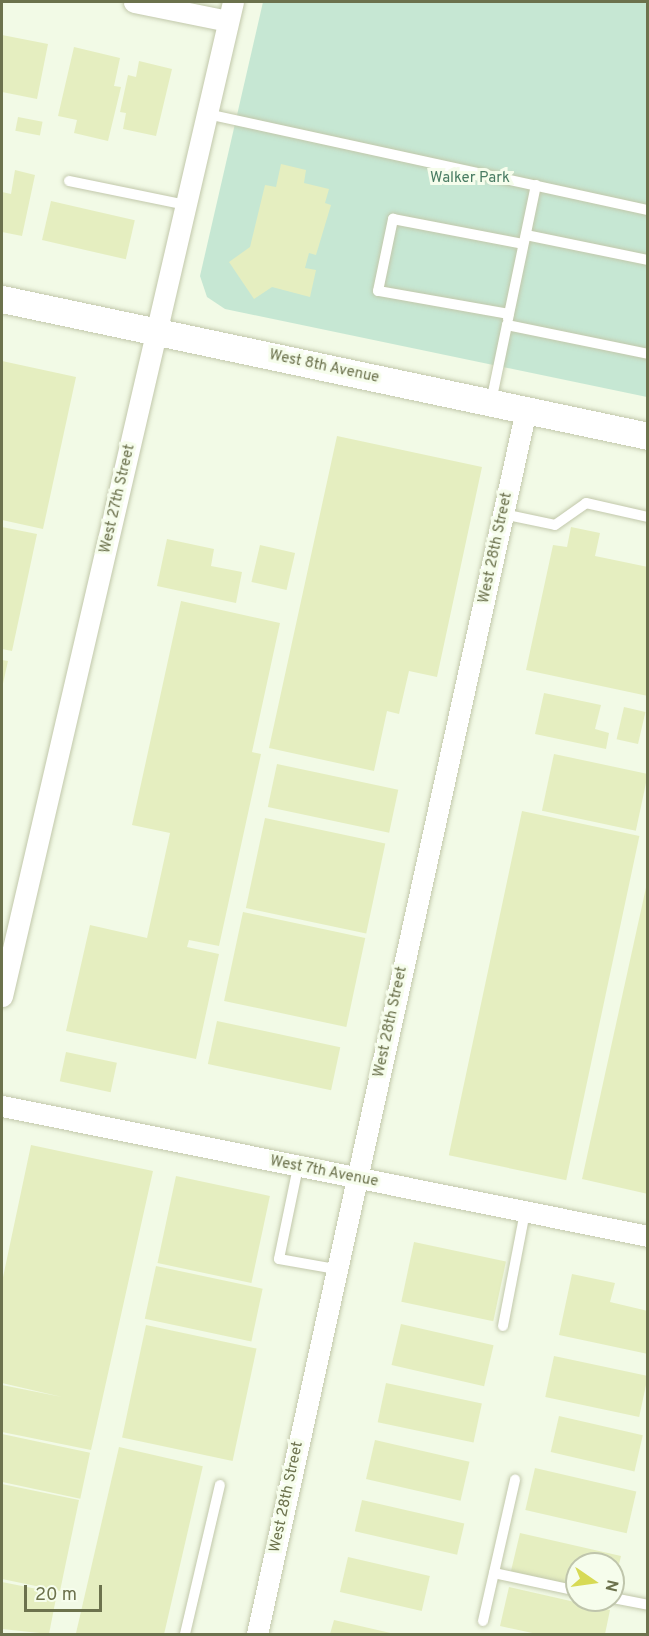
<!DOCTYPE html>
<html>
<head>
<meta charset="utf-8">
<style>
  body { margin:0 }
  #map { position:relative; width:649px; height:1636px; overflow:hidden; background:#f2fae6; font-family:Overpass,sans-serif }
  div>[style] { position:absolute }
  .green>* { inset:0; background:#c6e7d3 }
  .building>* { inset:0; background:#e5eec0; transform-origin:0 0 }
  .roads { filter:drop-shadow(0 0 2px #c2c8ab) drop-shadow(0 0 2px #c2c8ab) }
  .service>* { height:10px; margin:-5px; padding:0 5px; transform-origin:5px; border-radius:5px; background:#fff }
  .minor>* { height:21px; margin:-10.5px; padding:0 10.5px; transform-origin:10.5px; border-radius:10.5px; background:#fff }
  .tertiary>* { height:27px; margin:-13.5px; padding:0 13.5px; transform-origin:13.5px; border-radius:13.5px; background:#fff }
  span { translate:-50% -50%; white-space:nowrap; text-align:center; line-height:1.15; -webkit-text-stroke:6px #f6fdec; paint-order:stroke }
  .park-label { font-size:15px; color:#497c63 }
  .street-label { font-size:15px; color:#6c724d }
  .frame { position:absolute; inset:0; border:3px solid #6c724d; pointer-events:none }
  .north { position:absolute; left:565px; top:1552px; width:60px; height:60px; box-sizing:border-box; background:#f6fdec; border:2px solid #bfc5ac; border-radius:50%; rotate:103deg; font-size:16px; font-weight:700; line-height:24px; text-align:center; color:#6c724d }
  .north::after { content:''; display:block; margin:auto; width:21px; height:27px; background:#d7da55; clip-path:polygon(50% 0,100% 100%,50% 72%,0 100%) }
  .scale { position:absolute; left:24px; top:1585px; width:78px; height:27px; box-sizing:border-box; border:3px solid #6c724d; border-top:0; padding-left:8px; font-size:18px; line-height:21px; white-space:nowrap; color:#6c724d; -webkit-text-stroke:4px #f6fdec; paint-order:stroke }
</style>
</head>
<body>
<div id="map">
  <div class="green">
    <i style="clip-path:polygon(263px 2px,647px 2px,647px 397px,225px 309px,207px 297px,200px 276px)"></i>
  </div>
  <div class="building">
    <i style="clip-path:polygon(2px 35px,48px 44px,37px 99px,2px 92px)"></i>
    <i style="clip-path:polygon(74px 47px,120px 58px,114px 86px,121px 87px,108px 141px,74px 133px,77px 120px,58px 116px)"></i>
    <i style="clip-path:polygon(139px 61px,172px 69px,156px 136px,123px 129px,126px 113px,120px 112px,128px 75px,136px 77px)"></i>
    <i style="left:18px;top:117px;width:25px;height:14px;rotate:11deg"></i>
    <i style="clip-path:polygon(281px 164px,306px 170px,304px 183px,329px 189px,325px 203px,331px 205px,316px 255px,309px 253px,305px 268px,316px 270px,310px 297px,272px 287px,254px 299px,229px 262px,250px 247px,265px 185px,276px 187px)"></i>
    <i style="clip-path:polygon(15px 170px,35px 175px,22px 236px,2px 232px,2px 192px,11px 194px)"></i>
    <i style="left:51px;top:201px;width:86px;height:40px;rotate:13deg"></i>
    <i style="clip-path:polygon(2px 361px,76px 377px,43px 529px,2px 520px)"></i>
    <i style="clip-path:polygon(337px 436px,482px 467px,437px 677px,409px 671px,399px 714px,387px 711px,374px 771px,269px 748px)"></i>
    <i style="clip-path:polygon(2px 527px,37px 534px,12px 651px,2px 649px)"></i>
    <i style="clip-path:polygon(571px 527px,600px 533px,595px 556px,648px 567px,648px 696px,526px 670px,553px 545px,567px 547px)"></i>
    <i style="clip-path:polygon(167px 539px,214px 549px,211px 566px,242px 572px,236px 603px,157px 586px)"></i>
    <i style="left:260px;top:545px;width:36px;height:38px;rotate:13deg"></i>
    <i style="clip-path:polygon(181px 601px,280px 623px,252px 752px,261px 754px,219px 946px,189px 940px,187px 947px,219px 954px,196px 1059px,66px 1031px,90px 925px,147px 938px,170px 833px,132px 825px)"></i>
    <i style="clip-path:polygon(2px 660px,8px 661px,2px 688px)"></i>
    <i style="clip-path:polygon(544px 693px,601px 705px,595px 729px,609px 733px,606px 749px,535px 734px)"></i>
    <i style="left:624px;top:707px;width:22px;height:33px;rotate:13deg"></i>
    <i style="left:554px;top:754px;width:96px;height:58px;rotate:12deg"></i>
    <i style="left:277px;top:764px;width:124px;height:44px;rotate:12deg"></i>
    <i style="left:522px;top:811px;width:120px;height:352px;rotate:12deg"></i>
    <i style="left:265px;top:818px;width:123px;height:92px;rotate:12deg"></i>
    <i style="clip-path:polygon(647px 883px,648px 883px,648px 1194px,582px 1179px)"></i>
    <i style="left:243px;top:912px;width:125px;height:91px;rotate:12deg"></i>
    <i style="left:217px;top:1021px;width:126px;height:44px;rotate:12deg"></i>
    <i style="left:66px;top:1052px;width:52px;height:30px;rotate:12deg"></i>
    <i style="clip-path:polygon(31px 1145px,153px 1171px,91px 1450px,2px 1432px,2px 1385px,62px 1397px,2px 1383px,2px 1282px)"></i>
    <i style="left:176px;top:1176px;width:96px;height:89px;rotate:12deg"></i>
    <i style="left:414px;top:1242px;width:94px;height:61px;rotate:12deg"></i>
    <i style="left:156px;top:1266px;width:109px;height:54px;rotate:12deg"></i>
    <i style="clip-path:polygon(572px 1274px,615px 1283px,610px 1302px,648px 1311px,648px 1354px,559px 1335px)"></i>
    <i style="left:401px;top:1324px;width:95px;height:42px;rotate:13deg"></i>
    <i style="left:146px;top:1325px;width:113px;height:115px;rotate:12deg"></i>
    <i style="left:554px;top:1356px;width:96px;height:42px;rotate:12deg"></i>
    <i style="left:386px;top:1383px;width:98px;height:40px;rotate:12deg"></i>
    <i style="left:559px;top:1416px;width:86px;height:37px;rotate:13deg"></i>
    <i style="left:2px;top:1434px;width:90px;height:47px;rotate:12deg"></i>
    <i style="left:375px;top:1440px;width:97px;height:40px;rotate:13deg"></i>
    <i style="left:119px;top:1447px;width:86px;height:192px;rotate:13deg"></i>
    <i style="left:535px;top:1468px;width:104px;height:43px;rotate:13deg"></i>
    <i style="clip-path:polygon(2px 1484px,79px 1500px,60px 1591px,2px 1579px)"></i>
    <i style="left:362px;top:1500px;width:105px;height:32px;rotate:13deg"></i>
    <i style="clip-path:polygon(520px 1533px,621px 1556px,614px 1585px,613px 1564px,577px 1564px,577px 1586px,511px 1571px)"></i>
    <i style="left:348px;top:1557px;width:84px;height:36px;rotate:13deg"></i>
    <i style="clip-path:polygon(2px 1582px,57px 1593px,49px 1634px,2px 1629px)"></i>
    <i style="clip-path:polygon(509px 1587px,610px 1610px,605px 1634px,537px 1634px,500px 1626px)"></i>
    <i style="clip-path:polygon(334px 1620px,395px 1634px,330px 1634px)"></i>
  </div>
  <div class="roads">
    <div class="service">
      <i style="left:207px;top:114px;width:451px;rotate:12.3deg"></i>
      <i style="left:69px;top:181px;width:119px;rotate:11.6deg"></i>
      <i style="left:526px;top:235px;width:125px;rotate:11.6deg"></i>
      <i style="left:509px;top:314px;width:133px;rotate:-170deg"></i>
      <i style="left:378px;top:291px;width:74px;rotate:-78.2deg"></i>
      <i style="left:393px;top:219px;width:132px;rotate:10.9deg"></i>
      <i style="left:508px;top:319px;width:137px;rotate:-78.2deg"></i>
      <i style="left:491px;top:402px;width:79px;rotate:-78.3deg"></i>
      <i style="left:507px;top:325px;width:144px;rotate:11.6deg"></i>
      <i style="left:503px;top:514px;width:53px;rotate:11.9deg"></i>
      <i style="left:555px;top:525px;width:38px;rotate:-35deg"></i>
      <i style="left:586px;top:503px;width:64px;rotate:12.7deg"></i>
      <i style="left:298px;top:1167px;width:94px;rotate:101.7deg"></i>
      <i style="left:279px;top:1259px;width:58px;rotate:10deg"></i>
      <i style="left:503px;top:1326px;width:116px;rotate:-79.1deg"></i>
      <i style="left:494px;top:1573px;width:85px;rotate:12.2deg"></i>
      <i style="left:613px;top:1598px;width:36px;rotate:11deg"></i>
      <i style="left:483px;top:1621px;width:145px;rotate:-77.2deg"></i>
      <i style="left:185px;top:1634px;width:153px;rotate:-76.8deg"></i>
    </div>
    <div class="minor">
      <i style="left:134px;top:2px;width:96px;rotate:11.4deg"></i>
      <i style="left:2px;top:996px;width:1020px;rotate:-76.92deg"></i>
      <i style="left:2px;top:1106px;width:659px;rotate:11.38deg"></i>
      <i style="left:257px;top:1634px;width:1253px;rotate:-77.61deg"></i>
    </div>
    <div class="tertiary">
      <i style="left:2px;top:299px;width:660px;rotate:11.97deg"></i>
    </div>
  </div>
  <div class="park-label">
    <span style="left:470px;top:179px">Walker Park</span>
  </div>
  <div class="street-label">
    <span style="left:324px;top:367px;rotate:12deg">West 8th Avenue</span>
    <span style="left:118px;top:499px;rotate:-77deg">West 27th Street</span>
    <span style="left:496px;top:548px;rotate:-78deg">West 28th Street</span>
    <span style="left:391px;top:1022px;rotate:-78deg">West 28th Street</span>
    <span style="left:324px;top:1172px;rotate:11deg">West 7th Avenue</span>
    <span style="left:287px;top:1497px;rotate:-78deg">West 28th Street</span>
  </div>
  <div class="frame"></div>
  <div class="north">N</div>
  <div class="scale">20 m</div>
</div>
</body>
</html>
